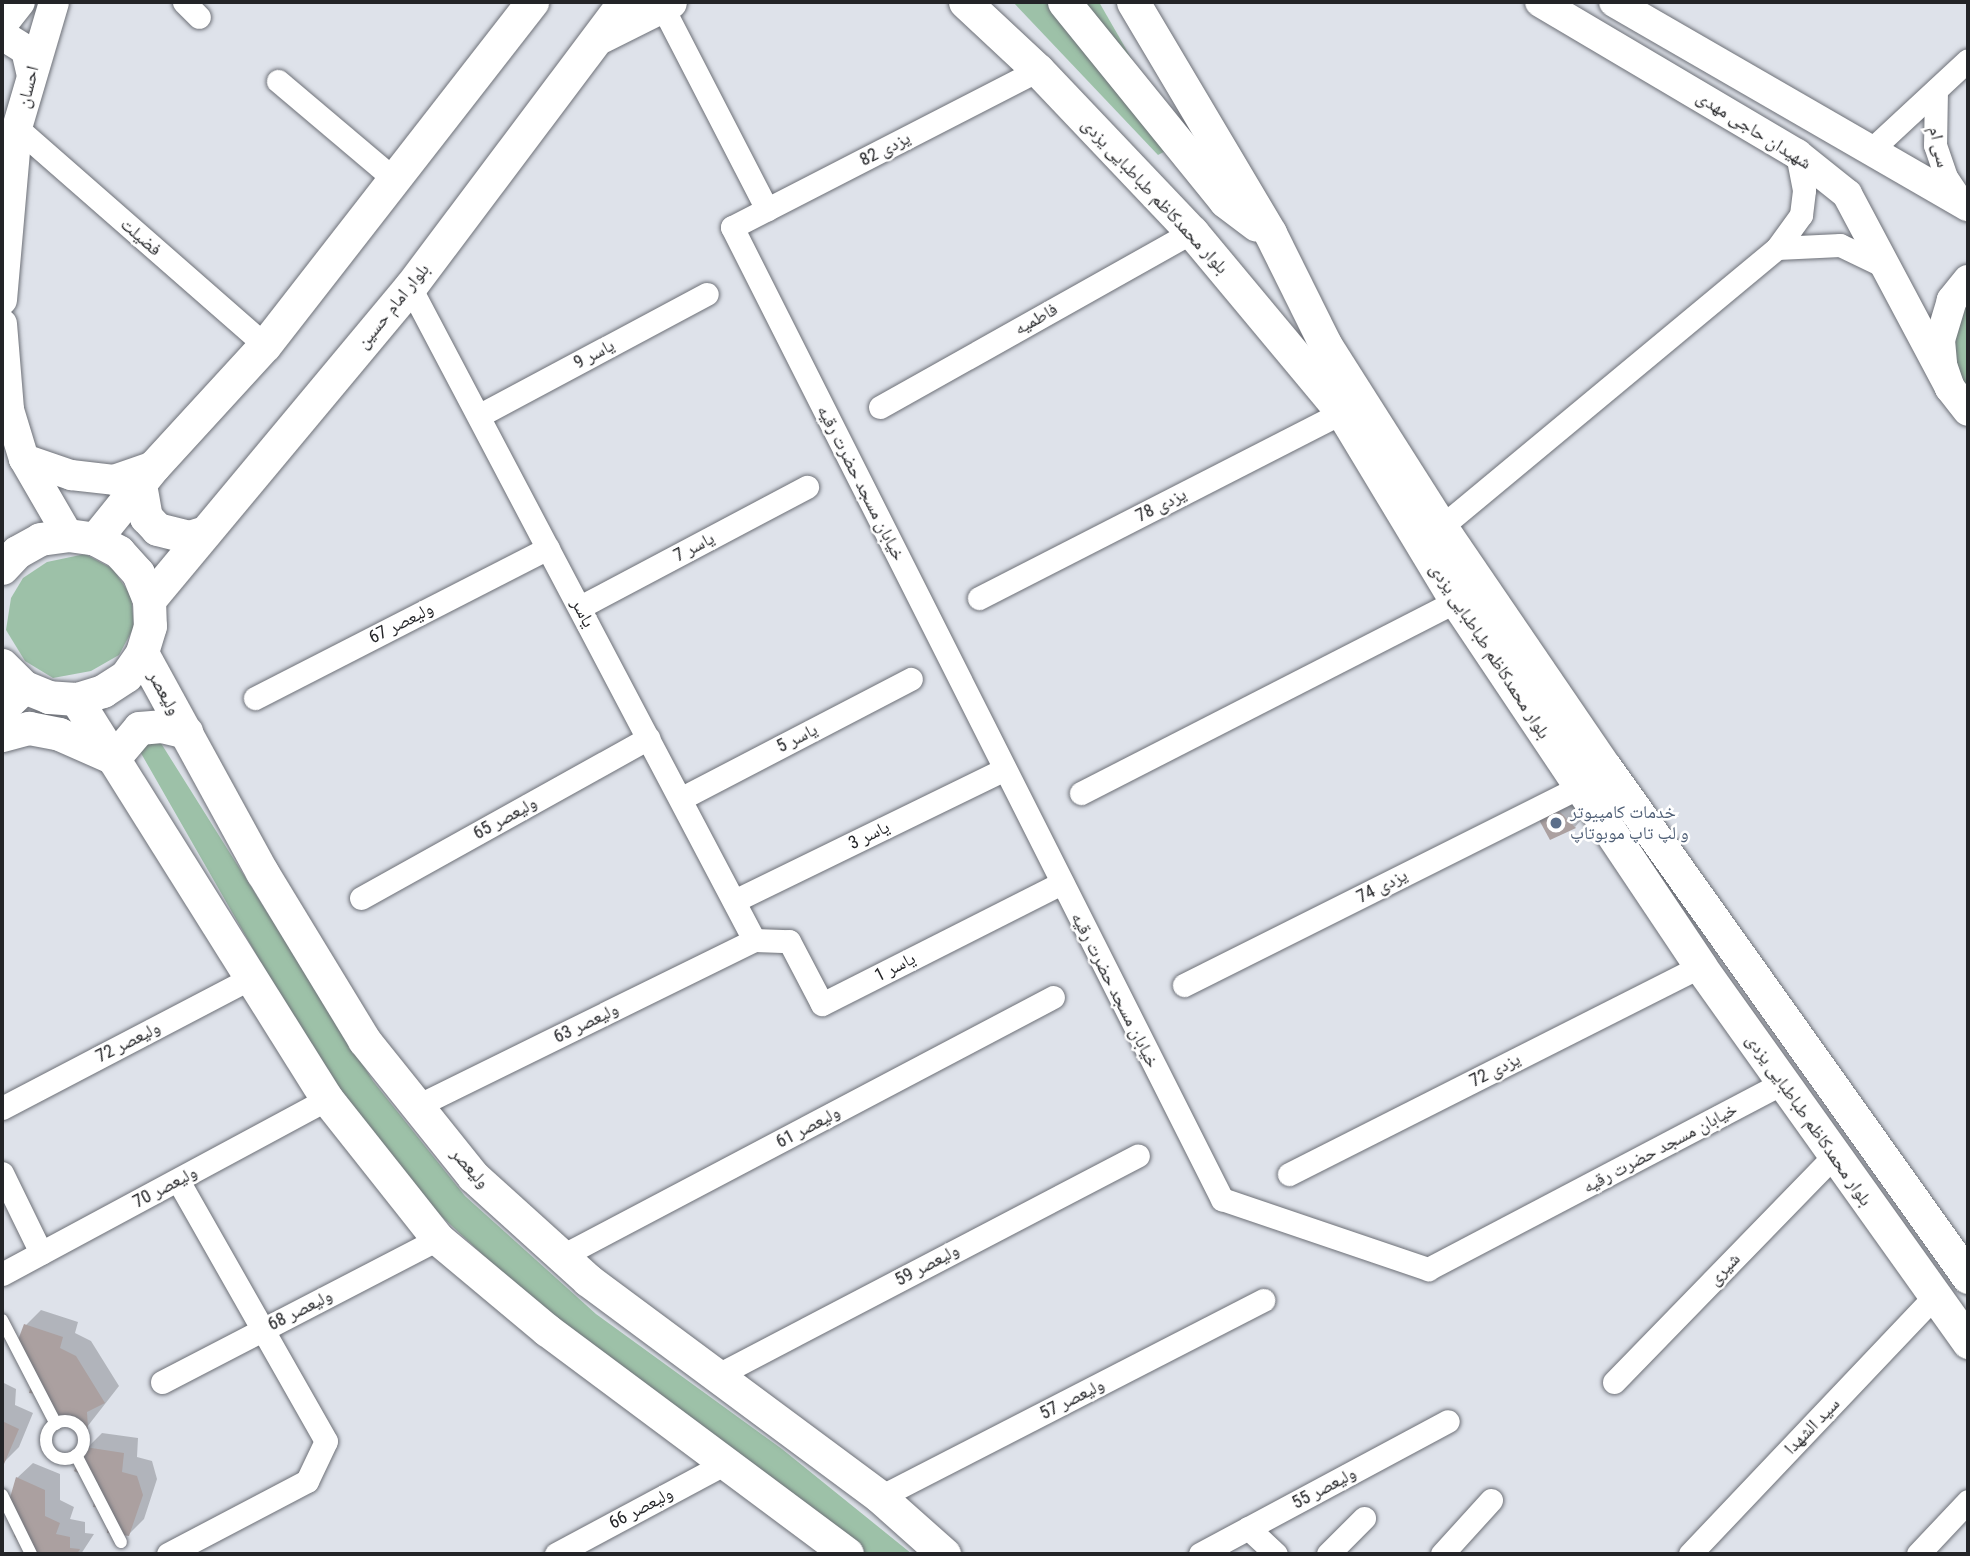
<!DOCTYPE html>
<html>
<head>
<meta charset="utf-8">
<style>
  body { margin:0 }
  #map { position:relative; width:1970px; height:1556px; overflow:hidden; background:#dee2ea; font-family:"Roboto Condensed","Noto Naskh Arabic",sans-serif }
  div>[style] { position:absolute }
  .green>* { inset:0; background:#9dc1a8 }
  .shadow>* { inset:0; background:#0003 }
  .building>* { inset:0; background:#aba0a0 }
  .roads { filter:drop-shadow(0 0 2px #6d7077) drop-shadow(0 0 2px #6d7077) }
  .service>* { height:12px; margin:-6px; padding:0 6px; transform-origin:6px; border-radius:6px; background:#fff }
  .service>.ring { margin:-6px; padding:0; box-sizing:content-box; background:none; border:12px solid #fff; border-radius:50% }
  .minor>* { height:23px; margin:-11.5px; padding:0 11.5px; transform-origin:11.5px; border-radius:11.5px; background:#fff }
  .tertiary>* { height:30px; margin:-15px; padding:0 15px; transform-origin:15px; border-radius:15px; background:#fff }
  .secondary>* { height:33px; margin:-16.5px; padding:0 16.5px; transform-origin:16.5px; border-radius:16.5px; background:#fff }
  .dots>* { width:19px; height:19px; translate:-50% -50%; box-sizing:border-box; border:4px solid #fff; border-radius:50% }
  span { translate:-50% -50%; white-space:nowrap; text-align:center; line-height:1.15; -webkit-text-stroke:5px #fff; paint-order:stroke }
  .street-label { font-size:18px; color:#232427 }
  .service-label { font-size:18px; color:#4e5e75 }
  .left { translate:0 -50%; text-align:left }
  .frame { position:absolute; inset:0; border:4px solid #232427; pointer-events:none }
</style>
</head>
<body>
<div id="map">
  <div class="green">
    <i style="clip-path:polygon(1013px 2px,1099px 2px,1180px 143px,1158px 155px)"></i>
    <i style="clip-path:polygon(1968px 290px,1968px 392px,1952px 365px,1950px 327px)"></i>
    <i style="clip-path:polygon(85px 554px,113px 569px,131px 596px,134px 627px,119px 655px,91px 671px,53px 678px,25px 661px,6px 630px,11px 598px,23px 578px,47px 562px)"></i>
    <i style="clip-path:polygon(144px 740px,159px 740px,373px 1081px,465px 1196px,596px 1314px,782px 1449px,912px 1554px,861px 1554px,539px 1307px,440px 1215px,338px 1089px,280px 996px,138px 748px)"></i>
  </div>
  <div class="shadow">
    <i style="clip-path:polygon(1568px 800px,1584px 817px,1575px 827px,1550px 808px)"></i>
    <i style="clip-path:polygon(41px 1310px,78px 1322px,75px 1333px,91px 1341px,119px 1386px,87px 1427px,51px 1393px,37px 1369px,26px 1325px)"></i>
    <i style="clip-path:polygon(2px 1382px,16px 1389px,15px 1405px,33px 1413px,19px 1447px,4px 1462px)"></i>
    <i style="clip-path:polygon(102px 1433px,138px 1438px,137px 1457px,152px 1461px,157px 1479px,144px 1519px,129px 1534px,87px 1448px)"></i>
    <i style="clip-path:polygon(33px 1463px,60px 1474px,60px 1500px,74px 1507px,70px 1519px,85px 1522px,85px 1533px,94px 1534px,81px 1554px,28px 1552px,17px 1478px)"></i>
  </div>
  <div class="building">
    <i style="clip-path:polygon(1557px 809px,1576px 828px,1550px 840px,1538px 818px)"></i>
    <i style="clip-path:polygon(24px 1324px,63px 1337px,60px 1348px,76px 1356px,105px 1403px,87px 1412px,88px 1429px,54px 1420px,46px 1408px,48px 1395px,29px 1393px,35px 1370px,15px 1348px)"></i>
    <i style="clip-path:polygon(2px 1421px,19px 1429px,4px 1464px,2px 1464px)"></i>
    <i style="clip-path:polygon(85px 1447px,124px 1453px,122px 1472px,137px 1476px,143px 1495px,129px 1536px,107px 1533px,107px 1508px,93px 1507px,98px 1483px,74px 1471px)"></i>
    <i style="clip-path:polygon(16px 1477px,45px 1490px,45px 1516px,60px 1523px,56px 1534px,70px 1537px,70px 1548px,80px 1549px,77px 1554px,27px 1553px,14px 1536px,19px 1525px,5px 1515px)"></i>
  </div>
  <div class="roads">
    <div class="service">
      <i style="left:2px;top:1320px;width:117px;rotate:62.6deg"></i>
      <i class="ring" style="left:46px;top:1421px;width:26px;height:26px"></i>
      <i style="left:76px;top:1455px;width:98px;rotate:62.7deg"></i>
      <i style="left:2px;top:1495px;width:66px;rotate:63.8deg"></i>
    </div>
    <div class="minor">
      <i style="left:184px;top:2px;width:21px;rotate:45deg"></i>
      <i style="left:662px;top:6px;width:229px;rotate:62.7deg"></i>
      <i style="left:1038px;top:70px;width:344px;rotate:152.8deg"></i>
      <i style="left:732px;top:227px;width:1089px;rotate:63.25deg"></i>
      <i style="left:1222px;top:1199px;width:218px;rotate:18.8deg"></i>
      <i style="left:1428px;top:1269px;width:401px;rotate:-27.7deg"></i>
      <i style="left:278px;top:81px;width:152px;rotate:40.2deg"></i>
      <i style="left:1936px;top:90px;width:55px;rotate:91deg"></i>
      <i style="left:1935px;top:145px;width:34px;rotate:71deg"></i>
      <i style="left:1946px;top:177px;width:30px;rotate:56deg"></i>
      <i style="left:17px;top:128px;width:330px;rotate:41.2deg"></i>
      <i style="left:1871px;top:150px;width:132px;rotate:-42.9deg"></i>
      <i style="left:1777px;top:248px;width:63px;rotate:-2.7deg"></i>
      <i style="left:1840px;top:245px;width:53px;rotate:25.6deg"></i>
      <i style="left:410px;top:287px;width:738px;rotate:62.22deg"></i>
      <i style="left:880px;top:407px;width:358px;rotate:-29.3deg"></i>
      <i style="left:480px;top:415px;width:257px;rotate:-28.1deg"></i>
      <i style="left:1441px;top:527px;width:437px;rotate:-39.7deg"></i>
      <i style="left:1777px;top:248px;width:41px;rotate:-54deg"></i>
      <i style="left:1801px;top:215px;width:25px;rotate:-83deg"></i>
      <i style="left:1804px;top:190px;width:37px;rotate:-101deg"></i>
      <i style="left:979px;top:598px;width:408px;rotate:-27.1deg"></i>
      <i style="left:580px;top:607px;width:257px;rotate:-27.9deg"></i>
      <i style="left:255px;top:698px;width:329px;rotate:-27.1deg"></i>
      <i style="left:1081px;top:793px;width:421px;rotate:-27.1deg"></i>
      <i style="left:682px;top:798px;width:258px;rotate:-27.5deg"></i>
      <i style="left:361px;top:898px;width:329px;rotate:-29.1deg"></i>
      <i style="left:734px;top:901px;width:301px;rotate:-26deg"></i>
      <i style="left:1184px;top:985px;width:443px;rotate:-26.6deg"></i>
      <i style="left:417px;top:1106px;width:376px;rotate:-26.2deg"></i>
      <i style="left:754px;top:940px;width:35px;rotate:2deg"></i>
      <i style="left:789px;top:941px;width:71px;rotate:62.4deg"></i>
      <i style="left:822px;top:1004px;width:269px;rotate:-26.8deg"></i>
      <i style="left:2px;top:1108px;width:283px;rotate:-27.6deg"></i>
      <i style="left:2px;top:1173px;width:89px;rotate:64deg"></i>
      <i style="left:1289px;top:1174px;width:461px;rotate:-26.8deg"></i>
      <i style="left:562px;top:1256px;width:555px;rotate:-27.81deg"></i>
      <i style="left:2px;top:1274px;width:369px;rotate:-28.3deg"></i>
      <i style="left:716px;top:1376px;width:476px;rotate:-27.6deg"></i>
      <i style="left:162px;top:1382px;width:311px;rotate:-27.4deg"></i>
      <i style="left:1614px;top:1382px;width:317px;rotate:-45.8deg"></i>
      <i style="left:880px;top:1497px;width:431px;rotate:-27.2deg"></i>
      <i style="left:1248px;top:1528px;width:38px;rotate:43deg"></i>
      <i style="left:168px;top:1554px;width:157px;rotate:-27.7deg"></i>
      <i style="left:307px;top:1481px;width:44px;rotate:-64.6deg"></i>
      <i style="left:326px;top:1441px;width:300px;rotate:-119.6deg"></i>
      <i style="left:556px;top:1554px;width:193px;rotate:-28.2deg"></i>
      <i style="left:1200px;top:1554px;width:281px;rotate:-28.2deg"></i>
      <i style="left:1328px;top:1554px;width:51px;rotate:-45deg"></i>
      <i style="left:1442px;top:1554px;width:73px;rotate:-47.8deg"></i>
      <i style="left:1690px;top:1554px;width:354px;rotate:-46.5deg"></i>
      <i style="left:1918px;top:1554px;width:73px;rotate:-46.7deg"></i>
    </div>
    <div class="tertiary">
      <i style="left:1540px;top:2px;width:299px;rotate:30.6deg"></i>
      <i style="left:1797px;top:154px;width:64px;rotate:38.7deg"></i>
      <i style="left:1847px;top:194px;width:220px;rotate:62deg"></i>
      <i style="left:1614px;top:2px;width:409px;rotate:30deg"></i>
      <i style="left:2px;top:25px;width:29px;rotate:-52deg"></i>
      <i style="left:2px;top:35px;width:28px;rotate:32deg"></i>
      <i style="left:26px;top:50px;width:23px;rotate:77deg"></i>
      <i style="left:1968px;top:280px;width:26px;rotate:129deg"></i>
      <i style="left:1952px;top:300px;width:42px;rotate:106.7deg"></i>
      <i style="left:1940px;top:340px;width:25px;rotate:85deg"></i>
      <i style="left:1942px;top:365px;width:24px;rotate:71deg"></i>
      <i style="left:1950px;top:388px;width:29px;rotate:52deg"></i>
      <i style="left:2px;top:300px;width:173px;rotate:-85deg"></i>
      <i style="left:17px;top:128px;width:131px;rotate:-73.6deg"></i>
      <i style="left:2px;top:324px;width:86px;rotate:85.3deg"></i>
      <i style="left:9px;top:410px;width:51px;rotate:73deg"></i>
      <i style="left:24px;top:459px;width:88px;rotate:59.9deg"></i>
      <i style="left:24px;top:459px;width:50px;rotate:18.8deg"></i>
      <i style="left:71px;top:475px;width:43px;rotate:6.6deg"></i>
      <i style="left:114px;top:480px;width:42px;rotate:-19.3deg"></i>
    </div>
    <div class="secondary">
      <i style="left:965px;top:2px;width:100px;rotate:43deg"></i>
      <i style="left:1038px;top:70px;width:224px;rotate:46.5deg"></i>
      <i style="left:1192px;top:232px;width:234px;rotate:50.2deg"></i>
      <i style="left:1342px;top:412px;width:221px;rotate:58.9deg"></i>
      <i style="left:1456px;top:601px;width:439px;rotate:56.2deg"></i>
      <i style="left:1700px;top:966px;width:462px;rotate:54.5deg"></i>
      <i style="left:1064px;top:2px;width:256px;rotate:51deg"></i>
      <i style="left:1225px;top:201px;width:39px;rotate:37deg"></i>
      <i style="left:1133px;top:2px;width:269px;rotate:59.3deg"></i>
      <i style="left:1270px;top:233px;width:124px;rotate:63.6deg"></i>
      <i style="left:1325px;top:344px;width:217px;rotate:57.6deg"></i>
      <i style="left:1441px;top:527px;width:291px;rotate:55.7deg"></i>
      <i style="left:1605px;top:767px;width:626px;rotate:54.56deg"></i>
      <i style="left:602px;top:36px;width:76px;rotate:-26.6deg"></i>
      <i style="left:140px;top:484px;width:34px;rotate:80deg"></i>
      <i style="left:146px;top:517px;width:16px;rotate:47deg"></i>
      <i style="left:157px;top:529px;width:33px;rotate:14deg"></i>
      <i style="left:189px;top:537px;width:17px;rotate:-17deg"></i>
      <i style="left:95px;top:539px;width:94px;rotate:-51.1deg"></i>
      <i style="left:154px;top:466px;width:164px;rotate:-47.5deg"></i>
      <i style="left:265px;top:345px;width:435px;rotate:-52.1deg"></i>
      <i style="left:2px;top:568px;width:22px;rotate:-47deg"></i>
      <i style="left:17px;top:552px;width:26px;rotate:-29deg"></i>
      <i style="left:40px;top:539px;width:28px;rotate:-8deg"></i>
      <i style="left:68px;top:535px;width:27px;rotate:8deg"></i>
      <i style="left:95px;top:539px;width:27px;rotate:28deg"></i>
      <i style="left:119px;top:552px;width:28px;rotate:48deg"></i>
      <i style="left:138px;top:573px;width:29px;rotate:68deg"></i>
      <i style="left:149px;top:600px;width:26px;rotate:88deg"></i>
      <i style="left:150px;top:626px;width:28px;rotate:107deg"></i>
      <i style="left:142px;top:653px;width:28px;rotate:125deg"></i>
      <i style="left:126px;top:676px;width:27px;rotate:147deg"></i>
      <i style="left:103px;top:691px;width:28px;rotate:163deg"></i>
      <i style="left:76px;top:699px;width:27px;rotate:-176deg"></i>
      <i style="left:49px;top:697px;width:27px;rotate:-158deg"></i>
      <i style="left:24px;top:687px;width:31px;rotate:-135deg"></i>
      <i style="left:149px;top:600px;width:408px;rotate:-50.2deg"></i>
      <i style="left:410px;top:287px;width:356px;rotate:-53.1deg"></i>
      <i style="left:142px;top:653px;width:250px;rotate:61.3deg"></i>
      <i style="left:262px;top:872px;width:197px;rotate:58.7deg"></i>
      <i style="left:364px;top:1040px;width:174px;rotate:51.3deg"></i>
      <i style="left:473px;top:1176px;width:155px;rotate:42.1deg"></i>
      <i style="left:588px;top:1280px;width:364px;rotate:36.6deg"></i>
      <i style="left:880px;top:1497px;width:86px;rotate:41.7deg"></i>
      <i style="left:76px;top:699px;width:472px;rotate:57.9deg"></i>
      <i style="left:327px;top:1099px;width:179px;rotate:51.6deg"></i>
      <i style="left:438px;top:1239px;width:142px;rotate:39.9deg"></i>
      <i style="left:547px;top:1330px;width:374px;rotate:36.7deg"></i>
      <i style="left:2px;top:708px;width:30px;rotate:-44deg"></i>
      <i style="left:2px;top:735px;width:28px;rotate:-15deg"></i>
      <i style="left:29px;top:728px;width:31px;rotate:11deg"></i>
      <i style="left:59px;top:734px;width:60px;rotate:23.6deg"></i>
      <i style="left:114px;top:758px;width:39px;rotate:-50deg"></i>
      <i style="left:139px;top:728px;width:22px;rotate:-5deg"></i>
      <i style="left:161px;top:726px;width:26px;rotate:13deg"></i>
    </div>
  </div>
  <div class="dots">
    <i style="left:1556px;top:823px;background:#5c6f8a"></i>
  </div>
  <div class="street-label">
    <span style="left:28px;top:87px;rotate:-76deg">احسان</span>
    <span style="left:1754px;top:130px;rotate:32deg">شهیدان حاجی مهدی</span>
    <span style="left:1939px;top:147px;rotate:78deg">سی ام</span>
    <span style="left:885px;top:149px;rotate:-27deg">یزدی 82</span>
    <span style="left:1155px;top:196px;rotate:47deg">بلوار محمدکاظم طباطبایی یزدی</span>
    <span style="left:141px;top:237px;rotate:41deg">فضیلت</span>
    <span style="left:393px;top:306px;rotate:-51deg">بلوار امام حسین</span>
    <span style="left:1036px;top:319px;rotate:-29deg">فاطمیه</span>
    <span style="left:594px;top:354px;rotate:-28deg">یاسر 9</span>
    <span style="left:861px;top:483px;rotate:63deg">خیابان مسجد حضرت رقیه</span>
    <span style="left:1161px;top:505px;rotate:-27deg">یزدی 78</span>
    <span style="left:694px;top:547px;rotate:-28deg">یاسر 7</span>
    <span style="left:583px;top:613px;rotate:62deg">یاسر</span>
    <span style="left:401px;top:623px;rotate:-27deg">ولیعصر 67</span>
    <span style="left:1490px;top:651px;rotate:57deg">بلوار محمدکاظم طباطبایی یزدی</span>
    <span style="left:164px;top:693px;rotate:61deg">ولیعصر</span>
    <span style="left:797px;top:738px;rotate:-27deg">یاسر 5</span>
    <span style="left:505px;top:818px;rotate:-29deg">ولیعصر 65</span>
    <span style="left:869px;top:835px;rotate:-26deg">یاسر 3</span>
    <span style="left:1382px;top:886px;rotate:-27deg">یزدی 74</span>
    <span style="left:895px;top:967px;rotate:-27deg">یاسر 1</span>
    <span style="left:1115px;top:990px;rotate:63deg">خیابان مسجد حضرت رقیه</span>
    <span style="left:586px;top:1023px;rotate:-26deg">ولیعصر 63</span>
    <span style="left:128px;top:1042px;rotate:-27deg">ولیعصر 72</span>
    <span style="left:1495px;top:1070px;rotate:-27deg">یزدی 72</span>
    <span style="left:1809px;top:1120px;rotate:55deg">بلوار محمدکاظم طباطبایی یزدی</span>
    <span style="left:808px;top:1127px;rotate:-28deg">ولیعصر 61</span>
    <span style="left:1660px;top:1148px;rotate:-28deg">خیابان مسجد حضرت رقیه</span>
    <span style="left:470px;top:1168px;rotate:48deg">ولیعصر</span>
    <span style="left:165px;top:1187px;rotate:-28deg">ولیعصر 70</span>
    <span style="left:927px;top:1265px;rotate:-28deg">ولیعصر 59</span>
    <span style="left:1724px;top:1269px;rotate:-46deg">شیری</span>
    <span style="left:300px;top:1310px;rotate:-27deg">ولیعصر 68</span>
    <span style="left:1072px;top:1399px;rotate:-27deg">ولیعصر 57</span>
    <span style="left:1812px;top:1426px;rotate:-46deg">سید الشهدا</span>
    <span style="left:1324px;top:1488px;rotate:-28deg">ولیعصر 55</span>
    <span style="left:641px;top:1508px;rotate:-28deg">ولیعصر 66</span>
  </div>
  <div class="service-label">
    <span class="left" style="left:1570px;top:823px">خدمات کامپیوتر<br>و لپ تاپ موبوتاپ</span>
  </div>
  <div class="frame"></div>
</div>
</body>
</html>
